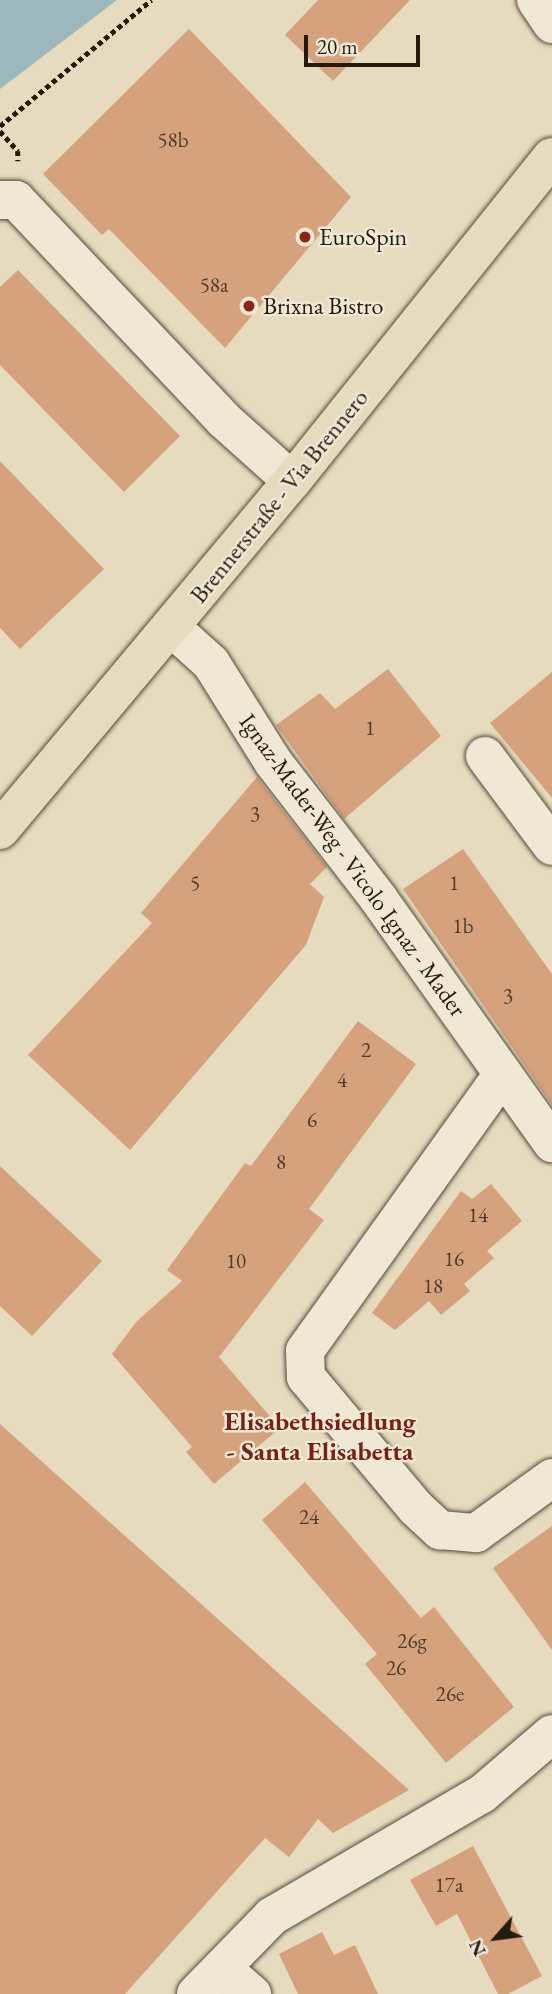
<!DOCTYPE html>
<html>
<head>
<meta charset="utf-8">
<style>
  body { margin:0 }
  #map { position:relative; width:552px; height:1994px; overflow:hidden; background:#e6dbbe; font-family:"EB Garamond",serif }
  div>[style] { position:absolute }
  .water>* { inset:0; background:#9cb8bd }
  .building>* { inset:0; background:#d6a27e }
  .path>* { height:4.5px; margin-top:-2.25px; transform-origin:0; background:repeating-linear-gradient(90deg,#241b0f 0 5px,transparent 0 8.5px) }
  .roads { filter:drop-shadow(0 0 2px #544b3b) drop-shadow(0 0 2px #544b3b) }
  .minor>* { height:38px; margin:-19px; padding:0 19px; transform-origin:19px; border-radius:19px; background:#efe8d5 }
  .major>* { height:38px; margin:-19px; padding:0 19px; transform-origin:19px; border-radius:19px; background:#e6dbbe }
  .dots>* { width:19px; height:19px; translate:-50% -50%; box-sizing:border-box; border:4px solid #efe8d5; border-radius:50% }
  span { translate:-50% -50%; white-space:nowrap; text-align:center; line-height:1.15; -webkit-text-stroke:5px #efe8d5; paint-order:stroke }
  .number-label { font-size:21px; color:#503d2b }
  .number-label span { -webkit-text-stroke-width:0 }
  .poi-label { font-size:24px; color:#241b0f }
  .left { translate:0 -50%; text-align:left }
  .street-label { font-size:24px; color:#241b0f }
  .neighbourhood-label { font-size:26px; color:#7a1f14; font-weight:700 }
  .north { position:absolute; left:461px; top:1903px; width:70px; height:70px; -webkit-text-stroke:5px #efe8d5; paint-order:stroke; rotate:242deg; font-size:19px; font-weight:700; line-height:28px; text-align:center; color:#241b0f }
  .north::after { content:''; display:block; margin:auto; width:24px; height:32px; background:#241b0f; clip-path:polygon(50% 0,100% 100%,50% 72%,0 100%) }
  .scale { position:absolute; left:304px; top:35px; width:116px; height:32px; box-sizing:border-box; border:4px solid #241b0f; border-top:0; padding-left:9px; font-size:21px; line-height:24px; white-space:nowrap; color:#241b0f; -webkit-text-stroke:5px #efe8d5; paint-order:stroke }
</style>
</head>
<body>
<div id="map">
  <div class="water">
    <i style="clip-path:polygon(0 0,117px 0,0 89px)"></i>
  </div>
  <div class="building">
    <i style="clip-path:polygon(318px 0,410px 0,333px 81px,285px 35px)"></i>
    <i style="clip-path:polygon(189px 29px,351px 197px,225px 348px,109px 229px,102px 235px,43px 174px)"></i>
    <i style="clip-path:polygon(18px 270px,180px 436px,124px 492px,0 365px,0 287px)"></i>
    <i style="clip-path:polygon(0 461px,104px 569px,20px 649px,0 628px)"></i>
    <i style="clip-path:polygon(388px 669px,441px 736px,344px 819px,276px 725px,320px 693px,335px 709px)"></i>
    <i style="clip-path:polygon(552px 672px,552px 798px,490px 723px)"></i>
    <i style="clip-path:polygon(257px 777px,327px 867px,310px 884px,324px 897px,306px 945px,130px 1150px,28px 1055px,152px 923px,141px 913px)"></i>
    <i style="clip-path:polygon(463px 849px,552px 974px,552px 1105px,403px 889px)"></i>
    <i style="clip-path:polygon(358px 1021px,416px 1064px,309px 1209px,324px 1220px,219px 1357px,280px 1428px,214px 1484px,186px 1452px,192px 1447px,112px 1354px,137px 1321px,182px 1281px,167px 1270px,245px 1163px,251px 1166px)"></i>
    <i style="clip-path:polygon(0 1166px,102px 1261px,32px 1336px,0 1306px)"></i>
    <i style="clip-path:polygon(491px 1184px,522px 1221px,487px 1251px,494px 1258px,464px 1284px,470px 1291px,441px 1315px,429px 1301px,395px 1330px,372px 1313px,461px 1191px,472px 1199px)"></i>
    <i style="clip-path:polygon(0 1424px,409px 1790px,333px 1833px,318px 1819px,289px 1857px,265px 1838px,125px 1994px,0 1994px)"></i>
    <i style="clip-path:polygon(305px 1482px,421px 1618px,434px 1607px,514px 1707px,446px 1763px,365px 1664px,377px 1654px,262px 1520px)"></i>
    <i style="clip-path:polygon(552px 1526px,552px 1650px,493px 1568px)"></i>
    <i style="clip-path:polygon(473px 1846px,542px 1976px,508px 1994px,498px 1994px,457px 1914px,436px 1926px,410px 1880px)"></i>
    <i style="clip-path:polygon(322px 1932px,334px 1955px,355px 1945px,378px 1994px,298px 1994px,279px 1954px)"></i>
  </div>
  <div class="path">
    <i style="left:0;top:126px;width:197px;rotate:-39.8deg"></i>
    <i style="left:0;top:131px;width:27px;rotate:48deg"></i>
    <i style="left:18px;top:151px;width:10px;rotate:90deg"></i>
  </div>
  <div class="roads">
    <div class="minor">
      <i style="left:536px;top:0;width:29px;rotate:56deg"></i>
      <i style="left:0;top:200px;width:16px"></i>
      <i style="left:16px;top:200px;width:303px;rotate:46.6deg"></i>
      <i style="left:224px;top:420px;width:91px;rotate:41.9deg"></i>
      <i style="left:171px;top:627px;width:54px;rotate:42deg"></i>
      <i style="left:211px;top:663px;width:117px;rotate:57.9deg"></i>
      <i style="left:273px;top:762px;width:172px;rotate:52.3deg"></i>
      <i style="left:378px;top:898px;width:301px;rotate:54.6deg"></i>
      <i style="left:485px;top:756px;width:112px;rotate:53.3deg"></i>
      <i style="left:503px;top:1074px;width:340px;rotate:125.6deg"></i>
      <i style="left:305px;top:1351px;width:26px;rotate:88deg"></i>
      <i style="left:306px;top:1377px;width:171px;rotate:50deg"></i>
      <i style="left:416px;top:1508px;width:33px;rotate:43deg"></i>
      <i style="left:440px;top:1530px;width:36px;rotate:5deg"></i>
      <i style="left:476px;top:1533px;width:94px;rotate:-35.9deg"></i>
      <i style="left:222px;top:1968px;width:40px;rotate:41deg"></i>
      <i style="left:196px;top:1994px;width:109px;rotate:-45.7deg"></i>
      <i style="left:272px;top:1916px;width:243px;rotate:-30.2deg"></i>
      <i style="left:482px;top:1794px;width:92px;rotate:-40.6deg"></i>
    </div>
    <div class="major">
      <i style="left:0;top:830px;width:455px;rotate:-50.1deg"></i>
      <i style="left:292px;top:481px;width:415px;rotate:-51.3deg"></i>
    </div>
  </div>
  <div class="dots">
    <i style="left:305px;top:237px;background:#8f2418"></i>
    <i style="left:249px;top:306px;background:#8f2418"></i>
  </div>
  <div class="number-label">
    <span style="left:173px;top:140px">58b</span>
    <span style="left:214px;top:285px">58a</span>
    <span style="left:370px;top:728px">1</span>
    <span style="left:255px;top:814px">3</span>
    <span style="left:195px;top:883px">5</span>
    <span style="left:454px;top:883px">1</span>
    <span style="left:463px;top:926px">1b</span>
    <span style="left:508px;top:996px">3</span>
    <span style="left:366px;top:1050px">2</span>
    <span style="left:342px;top:1080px">4</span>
    <span style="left:312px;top:1120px">6</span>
    <span style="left:281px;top:1162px">8</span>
    <span style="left:478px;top:1215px">14</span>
    <span style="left:454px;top:1259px">16</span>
    <span style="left:236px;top:1261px">10</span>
    <span style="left:433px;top:1286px">18</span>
    <span style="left:309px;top:1517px">24</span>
    <span style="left:412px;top:1641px">26g</span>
    <span style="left:396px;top:1668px">26</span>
    <span style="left:450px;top:1694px">26e</span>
    <span style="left:449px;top:1885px">17a</span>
  </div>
  <div class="poi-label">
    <span class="left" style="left:319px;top:237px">EuroSpin</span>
    <span class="left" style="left:263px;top:306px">Brixna Bistro</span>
  </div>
  <div class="street-label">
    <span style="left:279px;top:496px;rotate:-51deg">Brennerstraße - Via Brennero</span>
    <span style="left:353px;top:865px;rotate:54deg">Ignaz-Mader-Weg - Vicolo Ignaz - Mader</span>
  </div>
  <div class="neighbourhood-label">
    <span style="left:320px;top:1437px">Elisabethsiedlung<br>- Santa Elisabetta</span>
  </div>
  <div class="north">N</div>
  <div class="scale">20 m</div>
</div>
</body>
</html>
